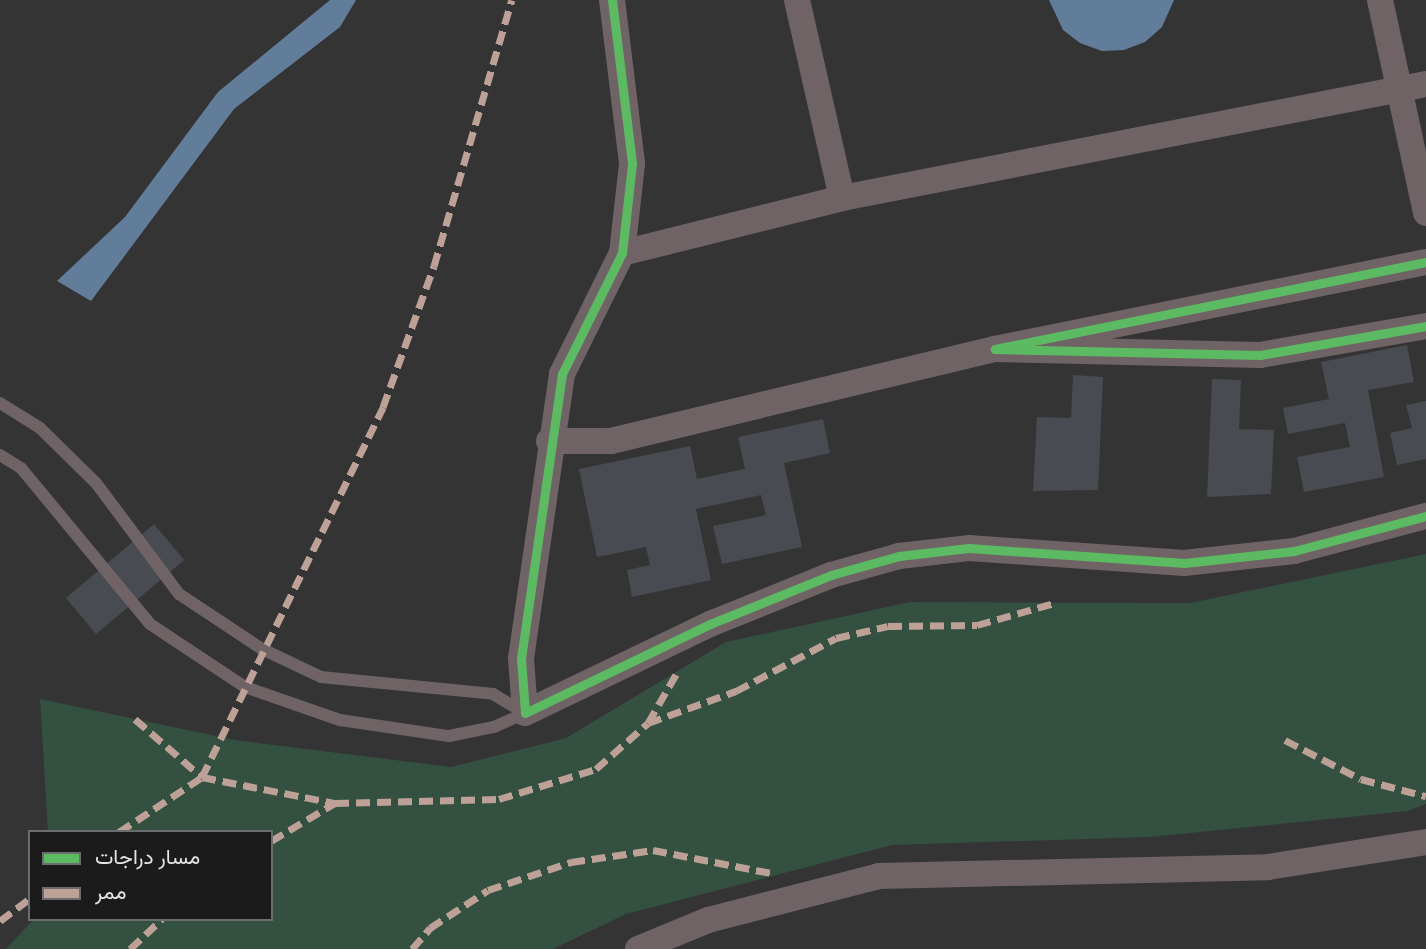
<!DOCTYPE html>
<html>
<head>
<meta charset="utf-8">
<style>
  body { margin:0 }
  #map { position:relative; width:1426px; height:949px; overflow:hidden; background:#343435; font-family:"Fira Sans Condensed",Vazirmatn,sans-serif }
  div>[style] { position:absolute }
  .green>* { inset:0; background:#335041 }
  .water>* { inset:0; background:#627d9a }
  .building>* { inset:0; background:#494b52; transform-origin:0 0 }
  .service>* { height:12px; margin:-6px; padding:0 6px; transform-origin:6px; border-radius:6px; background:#706365 }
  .minor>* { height:26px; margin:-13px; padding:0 13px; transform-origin:13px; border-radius:13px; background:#706365 }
  .quiet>* { height:7px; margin-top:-3.5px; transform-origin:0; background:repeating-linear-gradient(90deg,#bda197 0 14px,transparent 0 21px) }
  .cycleway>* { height:9px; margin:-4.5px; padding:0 4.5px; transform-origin:4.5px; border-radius:4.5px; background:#5cba63 }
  span { translate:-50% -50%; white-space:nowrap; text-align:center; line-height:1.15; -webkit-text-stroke:5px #1b1b1c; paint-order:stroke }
  .legend { position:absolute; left:28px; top:830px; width:245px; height:91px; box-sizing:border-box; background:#1b1b1c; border:2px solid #6b6c6d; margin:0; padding:9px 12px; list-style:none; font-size:21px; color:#e4e5e6 }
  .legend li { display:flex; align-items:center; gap:14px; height:35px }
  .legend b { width:35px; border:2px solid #6b6c6d }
</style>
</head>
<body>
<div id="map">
  <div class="green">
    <i style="clip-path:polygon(1426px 554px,1426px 804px,1408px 811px,1150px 837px,892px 845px,626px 914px,553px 949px,6px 949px,34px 919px,271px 919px,271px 832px,48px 832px,40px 699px,235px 740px,451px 767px,566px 738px,726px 642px,910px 602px,1190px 603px)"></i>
  </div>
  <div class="water">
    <i style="clip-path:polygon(330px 0,356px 0,340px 27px,234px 109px,91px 301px,57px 281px,125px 217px,218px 92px)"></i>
    <i style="clip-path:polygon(1049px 0,1174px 0,1162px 27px,1145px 42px,1124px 50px,1102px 51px,1080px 43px,1063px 30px)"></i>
  </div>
  <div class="building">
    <i style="clip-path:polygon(1407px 345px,1414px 382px,1368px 390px,1384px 477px,1304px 492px,1297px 457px,1350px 447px,1345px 423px,1288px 434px,1283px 408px,1329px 399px,1321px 362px)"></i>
    <i style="clip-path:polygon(1073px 375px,1103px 377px,1098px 490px,1033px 491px,1037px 417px,1071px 418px)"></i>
    <i style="clip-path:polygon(1212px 379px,1241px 380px,1239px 429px,1274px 430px,1271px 494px,1207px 497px)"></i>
    <i style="clip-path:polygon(1426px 401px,1426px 459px,1397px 465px,1390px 433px,1412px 428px,1406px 405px)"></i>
    <i style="clip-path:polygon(823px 419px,830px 453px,784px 463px,802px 547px,722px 564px,713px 526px,766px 515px,761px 495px,696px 509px,711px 580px,632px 597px,627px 570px,650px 565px,646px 547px,597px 557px,579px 469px,690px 446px,697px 479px,745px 469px,738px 437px)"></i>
    <i style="left:154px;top:524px;width:47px;height:115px;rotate:50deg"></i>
  </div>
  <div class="service">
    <i style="left:0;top:403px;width:47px;rotate:32deg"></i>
    <i style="left:40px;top:428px;width:78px;rotate:44.5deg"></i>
    <i style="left:96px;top:483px;width:139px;rotate:53.2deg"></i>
    <i style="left:179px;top:594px;width:100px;rotate:33.5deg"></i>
    <i style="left:262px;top:649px;width:65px;rotate:25.4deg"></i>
    <i style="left:321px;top:677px;width:173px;rotate:5.6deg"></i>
    <i style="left:493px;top:694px;width:37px;rotate:31deg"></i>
    <i style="left:0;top:455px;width:25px;rotate:32deg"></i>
    <i style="left:21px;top:468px;width:202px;rotate:50.4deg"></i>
    <i style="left:150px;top:624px;width:114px;rotate:33.6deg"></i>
    <i style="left:245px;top:687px;width:101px;rotate:19.2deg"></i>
    <i style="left:340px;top:720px;width:110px;rotate:8.4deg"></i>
    <i style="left:449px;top:736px;width:46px;rotate:-11.3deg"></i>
    <i style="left:494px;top:727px;width:34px;rotate:-24deg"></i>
  </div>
  <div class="minor">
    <i style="left:612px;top:0;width:165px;rotate:83deg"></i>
    <i style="left:632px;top:164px;width:90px;rotate:96.4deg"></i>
    <i style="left:622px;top:253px;width:135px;rotate:116.4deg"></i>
    <i style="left:562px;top:374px;width:287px;rotate:98.2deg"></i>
    <i style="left:521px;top:658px;width:55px;rotate:85.8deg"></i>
    <i style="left:525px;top:713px;width:205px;rotate:-25.7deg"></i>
    <i style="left:710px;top:624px;width:131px;rotate:-22deg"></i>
    <i style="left:831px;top:575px;width:71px;rotate:-15.6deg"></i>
    <i style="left:899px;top:556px;width:70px;rotate:-6.5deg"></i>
    <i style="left:969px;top:548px;width:216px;rotate:4deg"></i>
    <i style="left:1184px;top:563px;width:111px;rotate:-6.2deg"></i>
    <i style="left:1294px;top:551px;width:137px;rotate:-14.9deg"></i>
    <i style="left:797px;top:0;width:203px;rotate:77.2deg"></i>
    <i style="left:1380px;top:0;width:218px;rotate:77.8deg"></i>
    <i style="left:622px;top:253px;width:227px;rotate:-14deg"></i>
    <i style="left:842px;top:198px;width:595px;rotate:-11.05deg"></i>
    <i style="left:1426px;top:262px;width:440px;rotate:168.6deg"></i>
    <i style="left:995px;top:349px;width:265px;rotate:1.3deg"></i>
    <i style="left:1260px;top:355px;width:169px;rotate:-9.9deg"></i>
    <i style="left:549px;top:441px;width:62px"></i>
    <i style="left:611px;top:441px;width:395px;rotate:-13.5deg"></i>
    <i style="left:638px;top:949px;width:76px;rotate:-22.5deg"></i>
    <i style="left:708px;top:920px;width:177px;rotate:-14.4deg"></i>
    <i style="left:879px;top:876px;width:389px;rotate:-1.3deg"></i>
    <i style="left:1268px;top:867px;width:160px;rotate:-9deg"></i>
  </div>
  <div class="quiet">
    <i style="left:135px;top:719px;width:89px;rotate:40.9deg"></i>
    <i style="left:202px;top:777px;width:136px;rotate:11.1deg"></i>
    <i style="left:648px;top:723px;width:94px;rotate:-20deg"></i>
    <i style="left:736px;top:691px;width:113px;rotate:-27.9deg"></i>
    <i style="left:836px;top:638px;width:53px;rotate:-13deg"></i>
    <i style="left:888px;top:626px;width:89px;rotate:-0.6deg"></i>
    <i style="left:977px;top:625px;width:80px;rotate:-15.9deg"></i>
    <i style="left:1285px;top:740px;width:85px;rotate:27.2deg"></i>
    <i style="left:1361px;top:779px;width:67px;rotate:14.7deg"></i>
    <i style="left:119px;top:832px;width:100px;rotate:-33.5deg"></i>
    <i style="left:202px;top:777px;width:412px;rotate:-63.9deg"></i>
    <i style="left:383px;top:407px;width:150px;rotate:-70.1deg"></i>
    <i style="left:434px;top:266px;width:277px;rotate:-73.7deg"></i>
    <i style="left:271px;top:841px;width:74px;rotate:-30.7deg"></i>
    <i style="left:335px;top:803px;width:164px;rotate:-1.4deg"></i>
    <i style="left:499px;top:799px;width:102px;rotate:-17.2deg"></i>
    <i style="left:596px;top:769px;width:69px;rotate:-41.5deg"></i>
    <i style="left:648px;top:723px;width:60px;rotate:-60deg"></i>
    <i style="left:0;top:921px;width:38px;rotate:-37deg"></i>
    <i style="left:130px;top:949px;width:44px;rotate:-43.2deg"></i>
    <i style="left:412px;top:949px;width:28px;rotate:-49deg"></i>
    <i style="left:430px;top:928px;width:69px;rotate:-33.2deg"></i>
    <i style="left:488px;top:890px;width:88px;rotate:-18.6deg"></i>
    <i style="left:571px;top:862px;width:83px;rotate:-8.3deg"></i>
    <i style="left:653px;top:850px;width:125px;rotate:11deg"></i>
  </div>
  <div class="cycleway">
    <i style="left:612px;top:0;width:165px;rotate:83deg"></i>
    <i style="left:632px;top:164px;width:90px;rotate:96.4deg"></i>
    <i style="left:622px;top:253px;width:135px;rotate:116.4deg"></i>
    <i style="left:562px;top:374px;width:287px;rotate:98.2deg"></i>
    <i style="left:521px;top:658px;width:55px;rotate:85.8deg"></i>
    <i style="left:525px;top:713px;width:205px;rotate:-25.7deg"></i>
    <i style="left:710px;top:624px;width:131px;rotate:-22deg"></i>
    <i style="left:831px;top:575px;width:71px;rotate:-15.6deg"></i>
    <i style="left:899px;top:556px;width:70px;rotate:-6.5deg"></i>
    <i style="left:969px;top:548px;width:216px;rotate:4deg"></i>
    <i style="left:1184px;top:563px;width:111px;rotate:-6.2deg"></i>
    <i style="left:1294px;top:551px;width:137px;rotate:-14.9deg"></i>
    <i style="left:1426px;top:262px;width:440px;rotate:168.6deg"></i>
    <i style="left:995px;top:349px;width:265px;rotate:1.3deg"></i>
    <i style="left:1260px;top:355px;width:169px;rotate:-9.9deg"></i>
  </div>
  <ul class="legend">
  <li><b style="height:9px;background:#5cba63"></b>مسار دراجات</li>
  <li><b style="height:9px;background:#bda197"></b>ممر</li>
  </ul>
</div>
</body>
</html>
